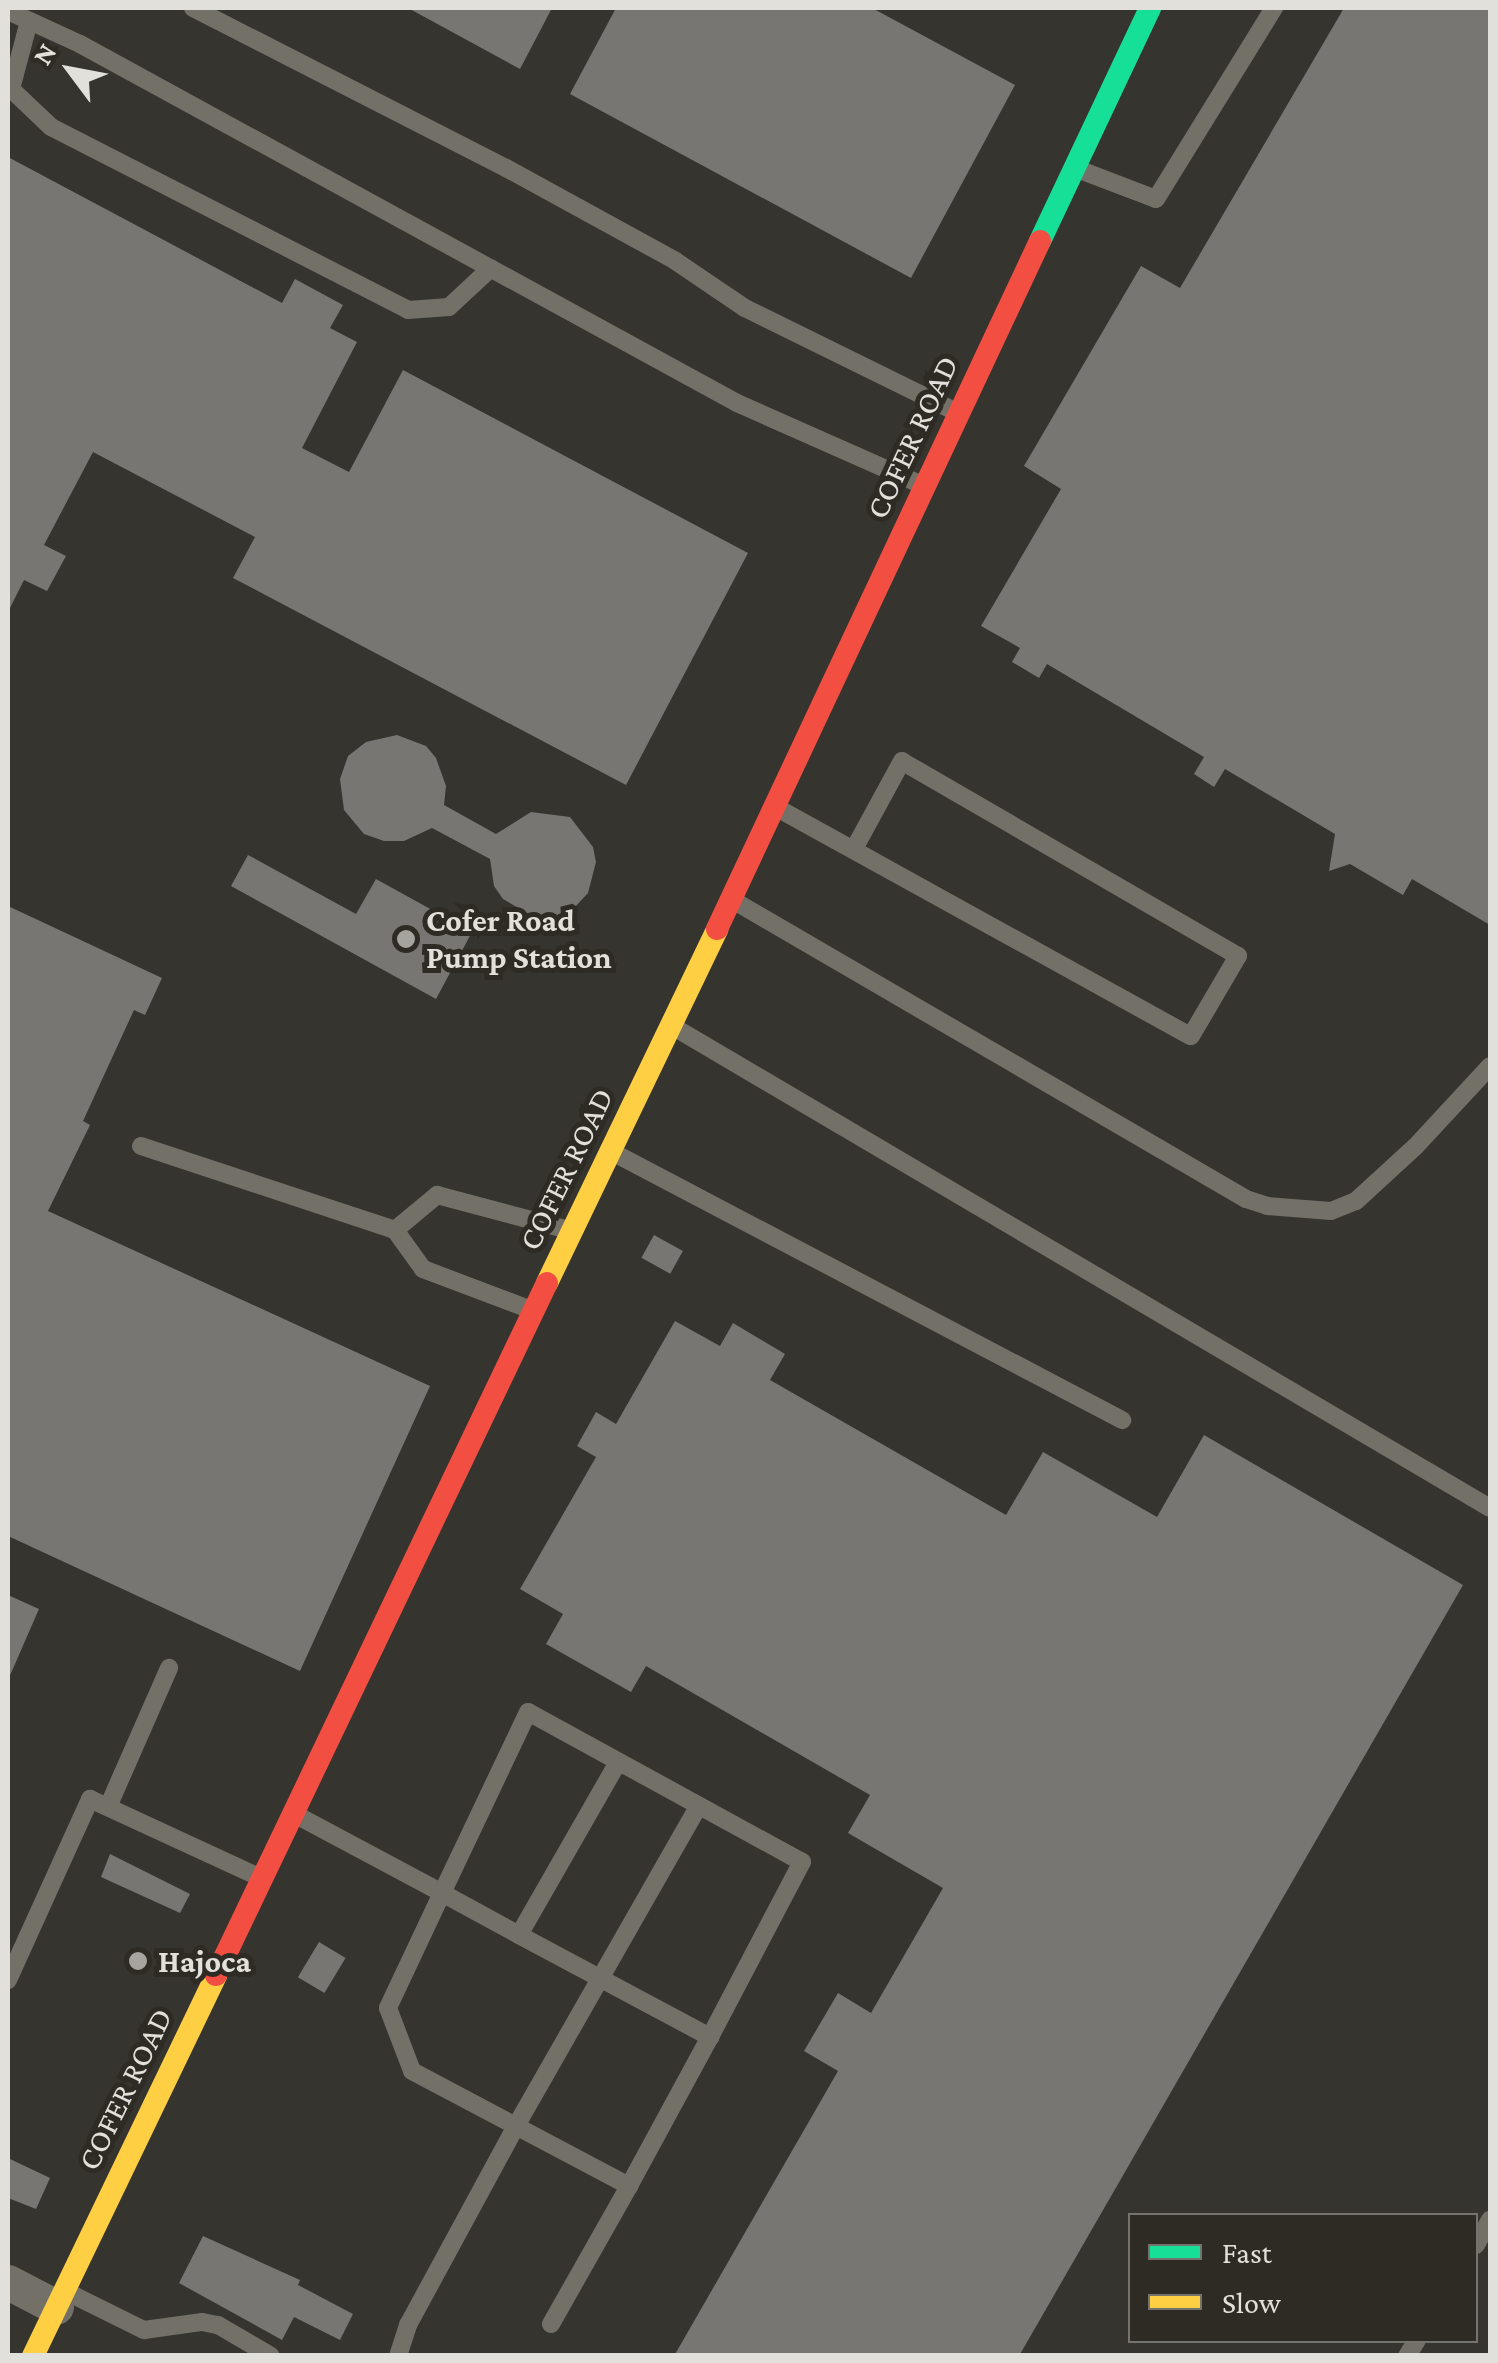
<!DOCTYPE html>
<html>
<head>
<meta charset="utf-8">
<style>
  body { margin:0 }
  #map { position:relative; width:1498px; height:2363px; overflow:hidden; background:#35342f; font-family:"Crimson Pro",serif }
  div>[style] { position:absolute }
  .building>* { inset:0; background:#777672; transform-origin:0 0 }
  .lane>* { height:18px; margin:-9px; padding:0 9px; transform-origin:9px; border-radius:9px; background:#727067 }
  .street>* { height:35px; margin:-17.5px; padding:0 17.5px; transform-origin:17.5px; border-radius:17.5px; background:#727067 }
  .fast>* { height:22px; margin:-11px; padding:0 11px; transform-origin:11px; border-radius:11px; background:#16e098 }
  .slow>* { height:22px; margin:-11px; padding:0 11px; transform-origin:11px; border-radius:11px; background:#ffcf43 }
  .jam>* { height:22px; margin:-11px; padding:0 11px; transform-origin:11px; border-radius:11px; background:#f24e42 }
  .dots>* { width:28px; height:28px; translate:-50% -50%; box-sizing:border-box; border:5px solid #2d2b23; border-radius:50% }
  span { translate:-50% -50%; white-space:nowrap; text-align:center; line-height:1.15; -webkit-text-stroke:10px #2d2b23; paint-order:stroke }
  .street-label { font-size:32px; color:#e1e0db }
  .poi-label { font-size:32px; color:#e1e0db; font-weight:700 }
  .left { translate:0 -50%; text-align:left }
  .frame { position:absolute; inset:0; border:10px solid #e1e0db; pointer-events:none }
  .legend { position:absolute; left:1128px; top:2213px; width:350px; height:130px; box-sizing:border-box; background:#2d2b23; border:2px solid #75736d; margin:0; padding:12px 18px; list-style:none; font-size:30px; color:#e1e0db }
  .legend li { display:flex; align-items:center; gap:20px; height:50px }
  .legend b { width:50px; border:2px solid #75736d }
  .north { position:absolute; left:20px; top:20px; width:100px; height:100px; -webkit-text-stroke:8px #2d2b23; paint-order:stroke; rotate:302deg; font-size:28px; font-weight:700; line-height:40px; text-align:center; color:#e1e0db }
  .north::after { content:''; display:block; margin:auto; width:35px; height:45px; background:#e1e0db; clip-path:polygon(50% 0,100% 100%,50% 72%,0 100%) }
</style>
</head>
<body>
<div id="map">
  <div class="building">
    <i style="clip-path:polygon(408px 8px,552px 8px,520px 69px)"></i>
    <i style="clip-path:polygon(616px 8px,872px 8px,1015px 85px,911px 278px,570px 94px)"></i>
    <i style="clip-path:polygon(1344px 8px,1490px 8px,1490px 925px,1412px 879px,1403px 895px,1350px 864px,1329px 871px,1335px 834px,1225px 769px,1214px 787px,1194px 774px,1204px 757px,1047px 664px,1039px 678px,1012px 662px,1020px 648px,981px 626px,1061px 489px,1024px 466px,1141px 266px,1180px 288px)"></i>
    <i style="clip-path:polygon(8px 157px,282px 303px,295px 279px,343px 305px,330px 328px,357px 342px,302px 448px,349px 472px,403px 370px,748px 553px,626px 785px,233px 578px,255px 537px,93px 452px,44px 545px,66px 556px,47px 591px,24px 580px,8px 612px)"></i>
    <i style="clip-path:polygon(397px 735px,426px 746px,436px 758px,446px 786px,444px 805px,496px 834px,531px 812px,570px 817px,593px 847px,596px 862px,588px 893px,575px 907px,555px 916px,534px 917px,503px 899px,494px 886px,490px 859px,432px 828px,404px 841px,384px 841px,364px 834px,344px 810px,340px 779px,348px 756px,366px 742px)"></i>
    <i style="clip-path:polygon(248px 855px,356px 914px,376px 879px,472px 932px,436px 999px,231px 886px)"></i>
    <i style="clip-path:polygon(8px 906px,162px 978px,145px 1015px,134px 1010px,83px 1121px,90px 1125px,48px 1211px,430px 1386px,300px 1671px,8px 1536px)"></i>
    <i style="left:654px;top:1235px;width:33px;height:26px;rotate:29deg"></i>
    <i style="clip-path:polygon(675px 1321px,720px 1346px,733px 1323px,785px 1354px,770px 1380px,1006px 1515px,1043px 1452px,1157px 1517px,1204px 1435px,1463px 1585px,1019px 2356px,674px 2356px,838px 2071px,804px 2051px,838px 1993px,871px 2013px,943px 1888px,848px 1833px,870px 1795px,646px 1666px,631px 1692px,546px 1644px,563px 1614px,520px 1589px,596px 1457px,577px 1446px,596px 1412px,616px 1424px)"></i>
    <i style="clip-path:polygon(8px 1595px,39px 1609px,8px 1680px)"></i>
    <i style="clip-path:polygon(110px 1854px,190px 1894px,180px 1913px,101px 1877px)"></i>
    <i style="left:319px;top:1942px;width:31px;height:41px;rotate:31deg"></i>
    <i style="clip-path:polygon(8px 2158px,50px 2178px,36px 2209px,8px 2198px)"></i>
    <i style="clip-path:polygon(203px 2236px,300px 2280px,298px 2285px,353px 2314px,340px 2340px,294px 2317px,282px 2340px,179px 2283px)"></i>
  </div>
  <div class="lane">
    <i style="left:193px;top:8px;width:352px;rotate:27.1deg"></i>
    <i style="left:506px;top:168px;width:192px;rotate:28.7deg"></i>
    <i style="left:674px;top:260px;width:86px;rotate:34.1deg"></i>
    <i style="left:745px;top:308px;width:233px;rotate:26.2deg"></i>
    <i style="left:8px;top:11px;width:79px;rotate:24.6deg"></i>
    <i style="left:80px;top:44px;width:749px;rotate:28.65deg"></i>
    <i style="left:737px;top:403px;width:205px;rotate:23.9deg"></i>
    <i style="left:29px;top:21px;width:70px;rotate:104.8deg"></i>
    <i style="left:11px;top:89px;width:55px;rotate:43.5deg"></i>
    <i style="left:51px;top:127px;width:401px;rotate:27.1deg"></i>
    <i style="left:408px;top:310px;width:41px;rotate:-4.2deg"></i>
    <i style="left:449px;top:307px;width:57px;rotate:-42.9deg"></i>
    <i style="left:1080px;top:170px;width:81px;rotate:20.9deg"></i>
    <i style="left:1156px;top:199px;width:225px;rotate:-58.3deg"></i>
    <i style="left:779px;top:809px;width:470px;rotate:28.9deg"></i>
    <i style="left:1191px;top:1036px;width:93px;rotate:-59.6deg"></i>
    <i style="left:1238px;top:956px;width:388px;rotate:-149.9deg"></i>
    <i style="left:902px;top:761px;width:100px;rotate:118.6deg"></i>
    <i style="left:736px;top:902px;width:590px;rotate:30.21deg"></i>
    <i style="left:1246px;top:1199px;width:22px;rotate:18deg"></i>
    <i style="left:1267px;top:1206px;width:64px;rotate:4.5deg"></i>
    <i style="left:1331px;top:1211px;width:27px;rotate:-22deg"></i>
    <i style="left:1356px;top:1201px;width:80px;rotate:-42.5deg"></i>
    <i style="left:1415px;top:1147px;width:110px;rotate:-47.2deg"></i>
    <i style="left:672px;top:1026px;width:949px;rotate:30.51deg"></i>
    <i style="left:141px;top:1146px;width:268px;rotate:18.3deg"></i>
    <i style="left:395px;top:1230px;width:55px;rotate:-39.8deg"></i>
    <i style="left:437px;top:1195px;width:140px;rotate:14.9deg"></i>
    <i style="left:616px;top:1154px;width:572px;rotate:27.73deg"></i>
    <i style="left:395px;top:1230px;width:48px;rotate:54.3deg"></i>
    <i style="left:423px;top:1269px;width:113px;rotate:20.7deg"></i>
    <i style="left:108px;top:1807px;width:152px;rotate:-66.3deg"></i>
    <i style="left:298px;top:1816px;width:163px;rotate:28.1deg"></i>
    <i style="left:442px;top:1893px;width:88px;rotate:28.6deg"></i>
    <i style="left:519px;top:1935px;width:217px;rotate:28.1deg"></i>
    <i style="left:710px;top:2037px;width:198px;rotate:-62.3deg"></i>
    <i style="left:802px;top:1862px;width:312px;rotate:-151.3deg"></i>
    <i style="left:528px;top:1712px;width:200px;rotate:115.4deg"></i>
    <i style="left:442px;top:1893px;width:127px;rotate:115.2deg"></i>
    <i style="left:388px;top:2008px;width:67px;rotate:69.1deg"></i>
    <i style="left:412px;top:2071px;width:246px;rotate:27.9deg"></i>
    <i style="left:629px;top:2186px;width:170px;rotate:-61.5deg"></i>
    <i style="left:519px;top:1935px;width:197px;rotate:-60.2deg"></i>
    <i style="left:8px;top:1980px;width:199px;rotate:-65.6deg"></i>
    <i style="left:90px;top:1799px;width:188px;rotate:24.8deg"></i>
    <i style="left:1476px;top:2245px;width:29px;rotate:-61deg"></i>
    <i style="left:69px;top:2293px;width:84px;rotate:26.3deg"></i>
    <i style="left:144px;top:2330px;width:59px;rotate:-7.9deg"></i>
    <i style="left:202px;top:2322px;width:16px;rotate:11deg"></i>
    <i style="left:218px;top:2325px;width:61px;rotate:30.3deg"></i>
    <i style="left:551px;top:2324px;width:159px;rotate:-60.5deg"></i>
    <i style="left:398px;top:2356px;width:33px;rotate:-72deg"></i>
    <i style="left:408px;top:2325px;width:226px;rotate:-61.5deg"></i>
    <i style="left:516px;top:2126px;width:367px;rotate:-60.3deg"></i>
    <i style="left:1407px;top:2356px;width:19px;rotate:-58deg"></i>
  </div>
  <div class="street">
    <i style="left:8px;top:2282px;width:54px;rotate:27.5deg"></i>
  </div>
  <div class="fast">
    <i style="left:1040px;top:241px;width:258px;rotate:-64.7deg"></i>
  </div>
  <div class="slow">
    <i style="left:547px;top:1283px;width:393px;rotate:-64.3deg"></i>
    <i style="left:33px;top:2356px;width:423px;rotate:-64.3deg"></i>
  </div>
  <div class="jam">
    <i style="left:717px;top:929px;width:760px;rotate:-64.85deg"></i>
    <i style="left:216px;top:1975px;width:767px;rotate:-64.44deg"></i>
  </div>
  <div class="dots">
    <i style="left:406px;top:939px;background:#a5a49f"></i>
    <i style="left:138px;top:1961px;background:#a5a49f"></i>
  </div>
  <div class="street-label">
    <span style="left:912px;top:437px;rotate:-65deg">COFER ROAD</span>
    <span style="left:566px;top:1169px;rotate:-64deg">COFER ROAD</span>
    <span style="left:125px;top:2089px;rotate:-64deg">COFER ROAD</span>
  </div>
  <div class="poi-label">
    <span class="left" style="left:426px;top:939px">Cofer Road<br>Pump Station</span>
    <span class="left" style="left:158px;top:1961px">Hajoca</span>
  </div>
  <div class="frame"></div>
  <ul class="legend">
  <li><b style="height:12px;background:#16e098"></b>Fast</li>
  <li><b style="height:12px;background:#ffcf43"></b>Slow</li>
  </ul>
  <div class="north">N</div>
</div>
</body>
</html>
